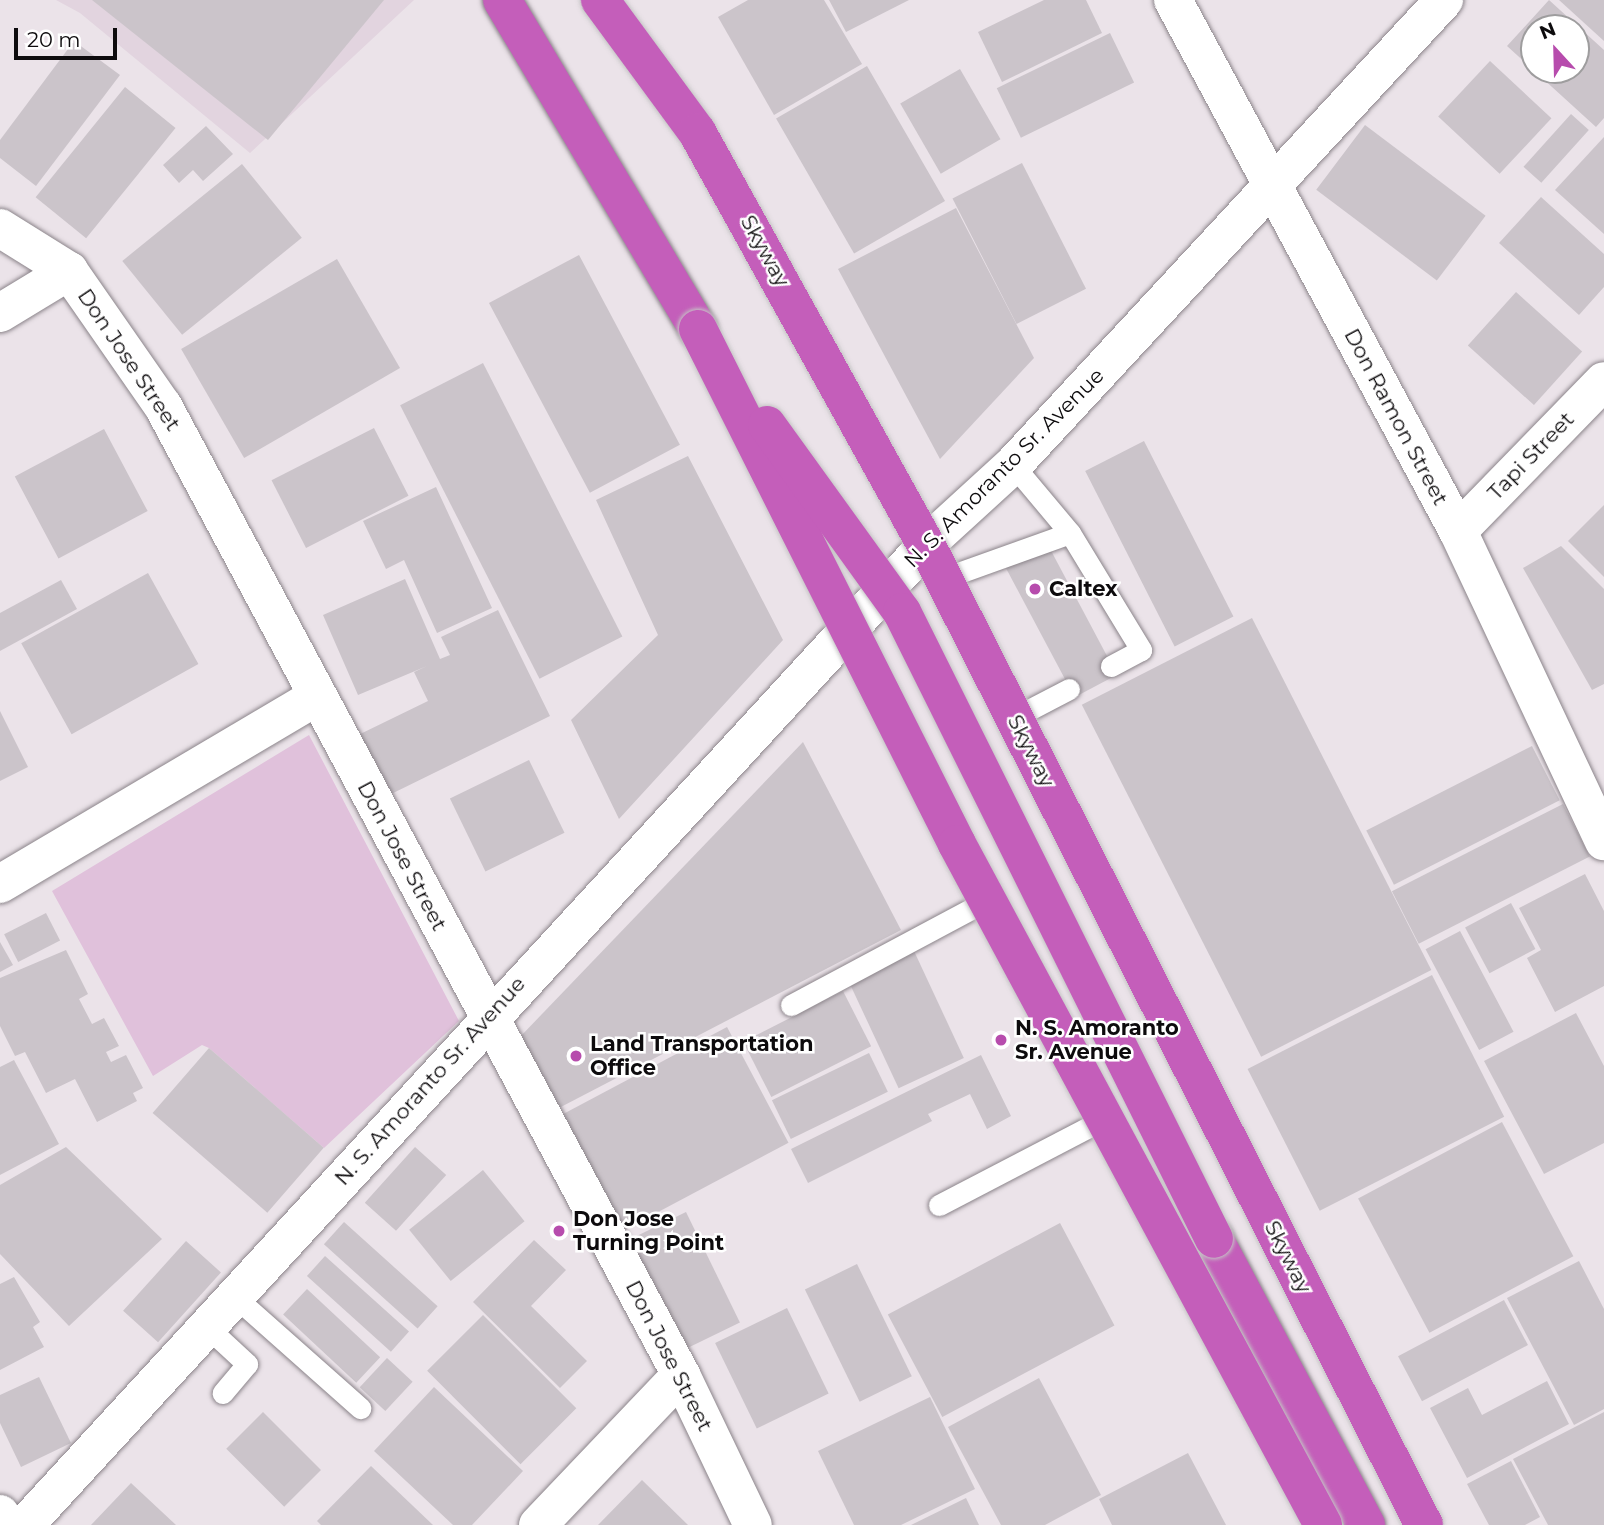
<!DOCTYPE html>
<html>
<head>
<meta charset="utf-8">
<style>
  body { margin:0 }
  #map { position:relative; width:1604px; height:1525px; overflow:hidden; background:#ebe3e9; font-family:Montserrat,sans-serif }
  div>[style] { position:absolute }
  .built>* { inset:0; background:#e2d4df }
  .green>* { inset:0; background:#e0c1db }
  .building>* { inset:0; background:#cbc4ca; transform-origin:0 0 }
  .roads { filter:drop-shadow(0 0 2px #8b848a) drop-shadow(0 0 2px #8b848a) }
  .lane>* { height:21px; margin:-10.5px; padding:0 10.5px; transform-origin:10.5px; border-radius:10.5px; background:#fff }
  .street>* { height:38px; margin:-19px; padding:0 19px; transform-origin:19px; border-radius:19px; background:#fff }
  .secondary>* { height:38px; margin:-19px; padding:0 19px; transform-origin:19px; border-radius:19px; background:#fff }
  .highway>* { height:38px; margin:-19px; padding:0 19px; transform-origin:19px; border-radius:19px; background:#c45eba }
  .bridges { filter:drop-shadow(0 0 2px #c5c4c5) drop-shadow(0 0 2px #c5c4c5) }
  .highway-bridge>* { height:38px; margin:-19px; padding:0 19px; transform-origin:19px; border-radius:19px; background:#c45eba }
  .dots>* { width:19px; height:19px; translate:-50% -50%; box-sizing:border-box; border:4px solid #fff; border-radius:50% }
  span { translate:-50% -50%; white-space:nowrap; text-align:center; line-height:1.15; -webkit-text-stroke:5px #fff; paint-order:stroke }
  .street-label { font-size:21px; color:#0d0b0d }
  .poi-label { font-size:21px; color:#0d0b0d; font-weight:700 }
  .left { translate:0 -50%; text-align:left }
  .north { position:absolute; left:1520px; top:14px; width:70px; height:70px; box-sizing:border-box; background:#fff; border:2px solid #9e9d9e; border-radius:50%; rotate:338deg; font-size:19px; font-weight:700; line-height:28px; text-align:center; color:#0d0b0d }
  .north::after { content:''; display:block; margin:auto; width:24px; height:32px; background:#b74cad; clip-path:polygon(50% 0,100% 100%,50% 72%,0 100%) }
  .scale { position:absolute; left:14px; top:28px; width:103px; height:32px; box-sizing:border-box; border:4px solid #0d0b0d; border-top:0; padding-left:9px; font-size:21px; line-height:24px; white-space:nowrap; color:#0d0b0d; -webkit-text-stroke:5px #fff; paint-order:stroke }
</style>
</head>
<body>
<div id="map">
  <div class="built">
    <i style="clip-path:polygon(56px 0,414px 0,250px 153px,80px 13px)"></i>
  </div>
  <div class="green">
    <i style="clip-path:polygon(309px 735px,459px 1021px,324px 1148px,209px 1048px,202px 1045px,153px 1076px,52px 891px)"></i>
  </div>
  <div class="building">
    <i style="clip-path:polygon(92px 0,384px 0,268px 140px)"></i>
    <i style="clip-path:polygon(748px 0,824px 0,862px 64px,774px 115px,718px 17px)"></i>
    <i style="clip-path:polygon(829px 0,909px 0,846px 32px)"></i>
    <i style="clip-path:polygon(1044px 0,1086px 0,1102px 33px,1002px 82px,978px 32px)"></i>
    <i style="clip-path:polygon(evenodd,1549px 0,1604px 50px,1604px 118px,1596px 127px,1507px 46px,1549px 0,1534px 28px,1576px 28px,1576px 70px,1534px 70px,1534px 28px)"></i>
    <i style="clip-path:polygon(1559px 0,1604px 0,1604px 41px)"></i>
    <i style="left:1110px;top:33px;width:55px;height:126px;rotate:64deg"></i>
    <i style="clip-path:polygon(74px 41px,120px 75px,36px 186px,0 158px,0 140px)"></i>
    <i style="left:1490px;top:61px;width:84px;height:76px;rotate:43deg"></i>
    <i style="left:867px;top:66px;width:156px;height:105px;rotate:60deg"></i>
    <i style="left:960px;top:69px;width:81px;height:69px;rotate:60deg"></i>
    <i style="left:125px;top:87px;width:65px;height:142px;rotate:39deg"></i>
    <i style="left:1571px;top:114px;width:24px;height:71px;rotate:42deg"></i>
    <i style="left:1365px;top:125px;width:151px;height:81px;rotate:37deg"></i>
    <i style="clip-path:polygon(206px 126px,233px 154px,203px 181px,193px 170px,179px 183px,163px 165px)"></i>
    <i style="clip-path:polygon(1604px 137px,1604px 234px,1555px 190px)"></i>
    <i style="left:1022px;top:163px;width:141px;height:78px;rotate:63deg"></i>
    <i style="left:242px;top:164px;width:95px;height:154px;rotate:51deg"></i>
    <i style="clip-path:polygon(1541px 197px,1604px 254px,1604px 287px,1579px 315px,1499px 243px)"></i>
    <i style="clip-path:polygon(956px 208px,1034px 358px,940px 459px,838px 269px)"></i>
    <i style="left:579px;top:255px;width:215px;height:102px;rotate:62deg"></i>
    <i style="left:337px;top:259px;width:126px;height:180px;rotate:60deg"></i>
    <i style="left:1516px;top:292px;width:89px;height:72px;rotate:42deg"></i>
    <i style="left:483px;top:363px;width:307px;height:93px;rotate:63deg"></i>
    <i style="left:374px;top:428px;width:76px;height:115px;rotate:63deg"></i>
    <i style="left:104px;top:429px;width:93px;height:101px;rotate:62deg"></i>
    <i style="left:1144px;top:441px;width:197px;height:66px;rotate:63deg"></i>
    <i style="clip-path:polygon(688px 456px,783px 640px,619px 819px,571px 720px,658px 635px,596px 500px)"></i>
    <i style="clip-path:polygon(436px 487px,492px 608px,437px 633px,404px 560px,386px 569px,363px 521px)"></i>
    <i style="clip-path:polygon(1604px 505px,1604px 577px,1568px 541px)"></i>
    <i style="left:1048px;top:545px;width:147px;height:48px;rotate:62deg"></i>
    <i style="clip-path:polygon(1561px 546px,1604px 589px,1604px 684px,1592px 690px,1523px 568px)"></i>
    <i style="left:148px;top:573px;width:104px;height:145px;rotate:61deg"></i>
    <i style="clip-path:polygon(405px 579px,440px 659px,450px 655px,441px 637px,498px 610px,550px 716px,381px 799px,352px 738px,428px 701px,414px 672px,427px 666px,358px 695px,323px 615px)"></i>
    <i style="clip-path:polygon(61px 580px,77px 609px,0 651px,0 613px)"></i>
    <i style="left:1252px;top:618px;width:395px;height:191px;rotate:63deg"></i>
    <i style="clip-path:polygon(0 711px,28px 767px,0 781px)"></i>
    <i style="clip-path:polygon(803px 742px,901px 930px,557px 1109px,519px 1038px)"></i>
    <i style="left:1532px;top:746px;width:61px;height:186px;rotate:63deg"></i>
    <i style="left:529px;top:760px;width:81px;height:88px;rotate:64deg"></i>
    <i style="left:1563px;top:804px;width:59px;height:192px;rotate:63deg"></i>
    <i style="clip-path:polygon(1585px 874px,1604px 911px,1604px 986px,1555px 1012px,1527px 958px,1541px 950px,1519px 908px)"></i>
    <i style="left:1511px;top:903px;width:52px;height:52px;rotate:62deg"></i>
    <i style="left:46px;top:913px;width:31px;height:47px;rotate:63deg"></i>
    <i style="left:1460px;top:931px;width:114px;height:39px;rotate:62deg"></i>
    <i style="clip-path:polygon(0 942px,13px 965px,0 972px)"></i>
    <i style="clip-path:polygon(66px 950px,88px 994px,79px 999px,92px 1024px,104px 1018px,119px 1046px,106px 1052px,111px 1062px,126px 1055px,143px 1088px,133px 1093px,137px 1101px,97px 1122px,75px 1079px,46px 1093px,25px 1052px,15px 1056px,0 1026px,0 978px)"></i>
    <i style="left:914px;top:951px;width:118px;height:72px;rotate:65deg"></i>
    <i style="left:1432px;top:975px;width:159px;height:207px;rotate:63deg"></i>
    <i style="left:843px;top:991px;width:62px;height:112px;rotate:63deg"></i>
    <i style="clip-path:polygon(1576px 1013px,1604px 1066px,1604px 1143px,1544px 1174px,1484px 1061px)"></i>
    <i style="left:727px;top:1027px;width:131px;height:186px;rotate:62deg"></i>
    <i style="left:209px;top:1048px;width:152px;height:86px;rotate:41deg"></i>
    <i style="left:869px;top:1053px;width:43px;height:108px;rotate:64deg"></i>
    <i style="clip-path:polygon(981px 1055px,1011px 1116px,987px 1129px,970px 1094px,928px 1114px,932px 1121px,808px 1183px,791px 1149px)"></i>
    <i style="clip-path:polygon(14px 1060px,59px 1144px,0 1175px,0 1067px)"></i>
    <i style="left:1502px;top:1122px;width:152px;height:163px;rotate:62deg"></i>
    <i style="clip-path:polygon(66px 1147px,162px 1239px,69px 1326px,0 1254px,0 1185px)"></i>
    <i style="left:415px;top:1147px;width:42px;height:75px;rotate:42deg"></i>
    <i style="left:483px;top:1170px;width:66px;height:95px;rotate:51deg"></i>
    <i style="left:686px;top:1212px;width:123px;height:72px;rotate:64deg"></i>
    <i style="left:344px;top:1222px;width:126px;height:30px;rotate:42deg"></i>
    <i style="left:1060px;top:1223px;width:116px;height:195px;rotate:62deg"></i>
    <i style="clip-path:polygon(534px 1240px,566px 1270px,531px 1306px,587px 1361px,560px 1388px,473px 1302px)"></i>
    <i style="left:186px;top:1241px;width:47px;height:94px;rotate:42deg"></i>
    <i style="left:325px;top:1256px;width:113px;height:27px;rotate:42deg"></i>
    <i style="clip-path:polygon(1579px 1261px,1604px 1309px,1604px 1409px,1574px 1425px,1507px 1298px)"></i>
    <i style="left:857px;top:1264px;width:125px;height:58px;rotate:64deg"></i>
    <i style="clip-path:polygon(14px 1277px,40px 1322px,33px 1327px,44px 1347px,0 1370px,0 1284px)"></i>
    <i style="left:307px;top:1289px;width:100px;height:35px;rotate:43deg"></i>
    <i style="left:1504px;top:1300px;width:51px;height:120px;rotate:62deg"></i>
    <i style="left:787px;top:1308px;width:95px;height:80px;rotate:64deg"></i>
    <i style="left:483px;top:1315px;width:132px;height:79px;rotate:45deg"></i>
    <i style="left:387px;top:1358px;width:35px;height:40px;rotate:43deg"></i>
    <i style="clip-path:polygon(39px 1377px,71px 1443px,21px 1467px,0 1423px,0 1395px)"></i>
    <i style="clip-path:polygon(1039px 1378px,1101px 1495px,1045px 1525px,1001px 1525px,948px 1427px)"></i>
    <i style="clip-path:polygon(1547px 1381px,1569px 1424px,1467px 1478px,1430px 1408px,1468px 1388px,1482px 1415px)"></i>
    <i style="clip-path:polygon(434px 1387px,523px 1471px,472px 1525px,453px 1525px,374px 1451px)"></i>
    <i style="clip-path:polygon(930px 1397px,975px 1489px,901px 1525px,854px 1525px,818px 1451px)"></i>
    <i style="left:263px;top:1412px;width:82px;height:52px;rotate:45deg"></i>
    <i style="clip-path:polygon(1604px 1412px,1604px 1525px,1548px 1525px,1513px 1459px)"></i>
    <i style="clip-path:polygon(1188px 1453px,1226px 1525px,1112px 1525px,1099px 1499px)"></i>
    <i style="clip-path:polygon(1511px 1461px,1540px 1517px,1525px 1525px,1489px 1525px,1467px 1484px)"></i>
    <i style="clip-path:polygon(371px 1466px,433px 1525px,321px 1525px,317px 1521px)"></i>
    <i style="clip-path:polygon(642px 1480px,688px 1525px,598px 1525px)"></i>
    <i style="clip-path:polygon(131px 1483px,176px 1525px,91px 1525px)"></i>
    <i style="clip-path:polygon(966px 1498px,979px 1525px,911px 1525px)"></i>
  </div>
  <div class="roads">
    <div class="lane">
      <i style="left:1013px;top:465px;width:89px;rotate:50deg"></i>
      <i style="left:950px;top:576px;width:127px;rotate:-19.7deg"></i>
      <i style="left:1070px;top:533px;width:137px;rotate:58.7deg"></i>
      <i style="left:1141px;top:650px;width:34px;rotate:152deg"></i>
      <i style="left:1021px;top:714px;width:54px;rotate:-27.5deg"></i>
      <i style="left:791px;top:1005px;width:212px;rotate:-28.1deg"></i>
      <i style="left:939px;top:1205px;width:174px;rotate:-27.5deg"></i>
      <i style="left:234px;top:1296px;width:169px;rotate:41.6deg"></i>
      <i style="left:206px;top:1326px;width:56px;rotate:42.8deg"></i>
      <i style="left:247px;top:1364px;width:38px;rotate:130deg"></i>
    </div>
    <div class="street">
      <i style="left:1173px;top:0;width:603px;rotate:61.78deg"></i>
      <i style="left:1458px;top:531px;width:343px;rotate:64.8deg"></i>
      <i style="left:0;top:228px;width:81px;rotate:31.9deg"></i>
      <i style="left:69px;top:271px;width:165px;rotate:55.2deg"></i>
      <i style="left:163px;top:406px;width:1099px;rotate:61.87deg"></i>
      <i style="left:681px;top:1375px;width:166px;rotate:64.4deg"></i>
      <i style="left:0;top:313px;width:81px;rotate:-31.3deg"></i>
      <i style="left:1458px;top:531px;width:209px;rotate:-45.8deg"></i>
      <i style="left:932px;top:539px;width:110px;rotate:-42.4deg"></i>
      <i style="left:1013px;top:465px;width:634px;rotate:-47.17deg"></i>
      <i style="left:0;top:884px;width:369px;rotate:-30.6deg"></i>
      <i style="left:0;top:1514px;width:14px;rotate:54deg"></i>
      <i style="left:538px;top:1525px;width:207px;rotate:-46.4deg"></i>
    </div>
    <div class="secondary">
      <i style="left:25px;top:1525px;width:1340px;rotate:-47.39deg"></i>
    </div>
    <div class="highway">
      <i style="left:502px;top:0;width:383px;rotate:59.2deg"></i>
      <i style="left:1214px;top:1239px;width:324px;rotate:62deg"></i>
    </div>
  </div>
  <div class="bridges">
    <div class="highway-bridge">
      <i style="left:600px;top:0;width:164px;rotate:53.7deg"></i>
      <i style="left:697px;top:132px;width:480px;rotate:61deg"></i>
      <i style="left:930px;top:552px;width:1091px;rotate:63.08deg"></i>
      <i style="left:698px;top:329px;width:576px;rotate:63.3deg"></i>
      <i style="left:957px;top:844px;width:773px;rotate:61.74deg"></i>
      <i style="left:767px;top:425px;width:231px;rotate:54.2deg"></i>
      <i style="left:902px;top:612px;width:700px;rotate:63.54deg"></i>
    </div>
  </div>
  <div class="dots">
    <i style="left:1035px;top:589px;background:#b74cad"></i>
    <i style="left:1001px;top:1040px;background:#b74cad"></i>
    <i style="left:576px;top:1056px;background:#b74cad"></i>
    <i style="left:559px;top:1231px;background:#b74cad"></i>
  </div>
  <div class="street-label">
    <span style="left:765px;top:251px;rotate:61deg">Skyway</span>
    <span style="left:129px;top:360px;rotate:56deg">Don Jose Street</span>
    <span style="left:1396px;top:417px;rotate:62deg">Don Ramon Street</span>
    <span style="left:1531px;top:456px;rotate:-46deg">Tapi Street</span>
    <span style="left:1004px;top:468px;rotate:-45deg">N. S. Amoranto Sr. Avenue</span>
    <span style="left:1031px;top:751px;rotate:63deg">Skyway</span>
    <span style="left:402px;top:856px;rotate:62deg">Don Jose Street</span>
    <span style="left:430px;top:1081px;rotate:-48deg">N. S. Amoranto Sr. Avenue</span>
    <span style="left:1288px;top:1257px;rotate:63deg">Skyway</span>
    <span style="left:669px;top:1356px;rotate:63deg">Don Jose Street</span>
  </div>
  <div class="poi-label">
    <span class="left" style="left:1049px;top:589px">Caltex</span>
    <span class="left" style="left:1015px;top:1040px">N. S. Amoranto<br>Sr. Avenue</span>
    <span class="left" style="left:590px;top:1056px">Land Transportation<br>Office</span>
    <span class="left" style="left:573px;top:1231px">Don Jose<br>Turning Point</span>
  </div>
  <div class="north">N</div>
  <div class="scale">20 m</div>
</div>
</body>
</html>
